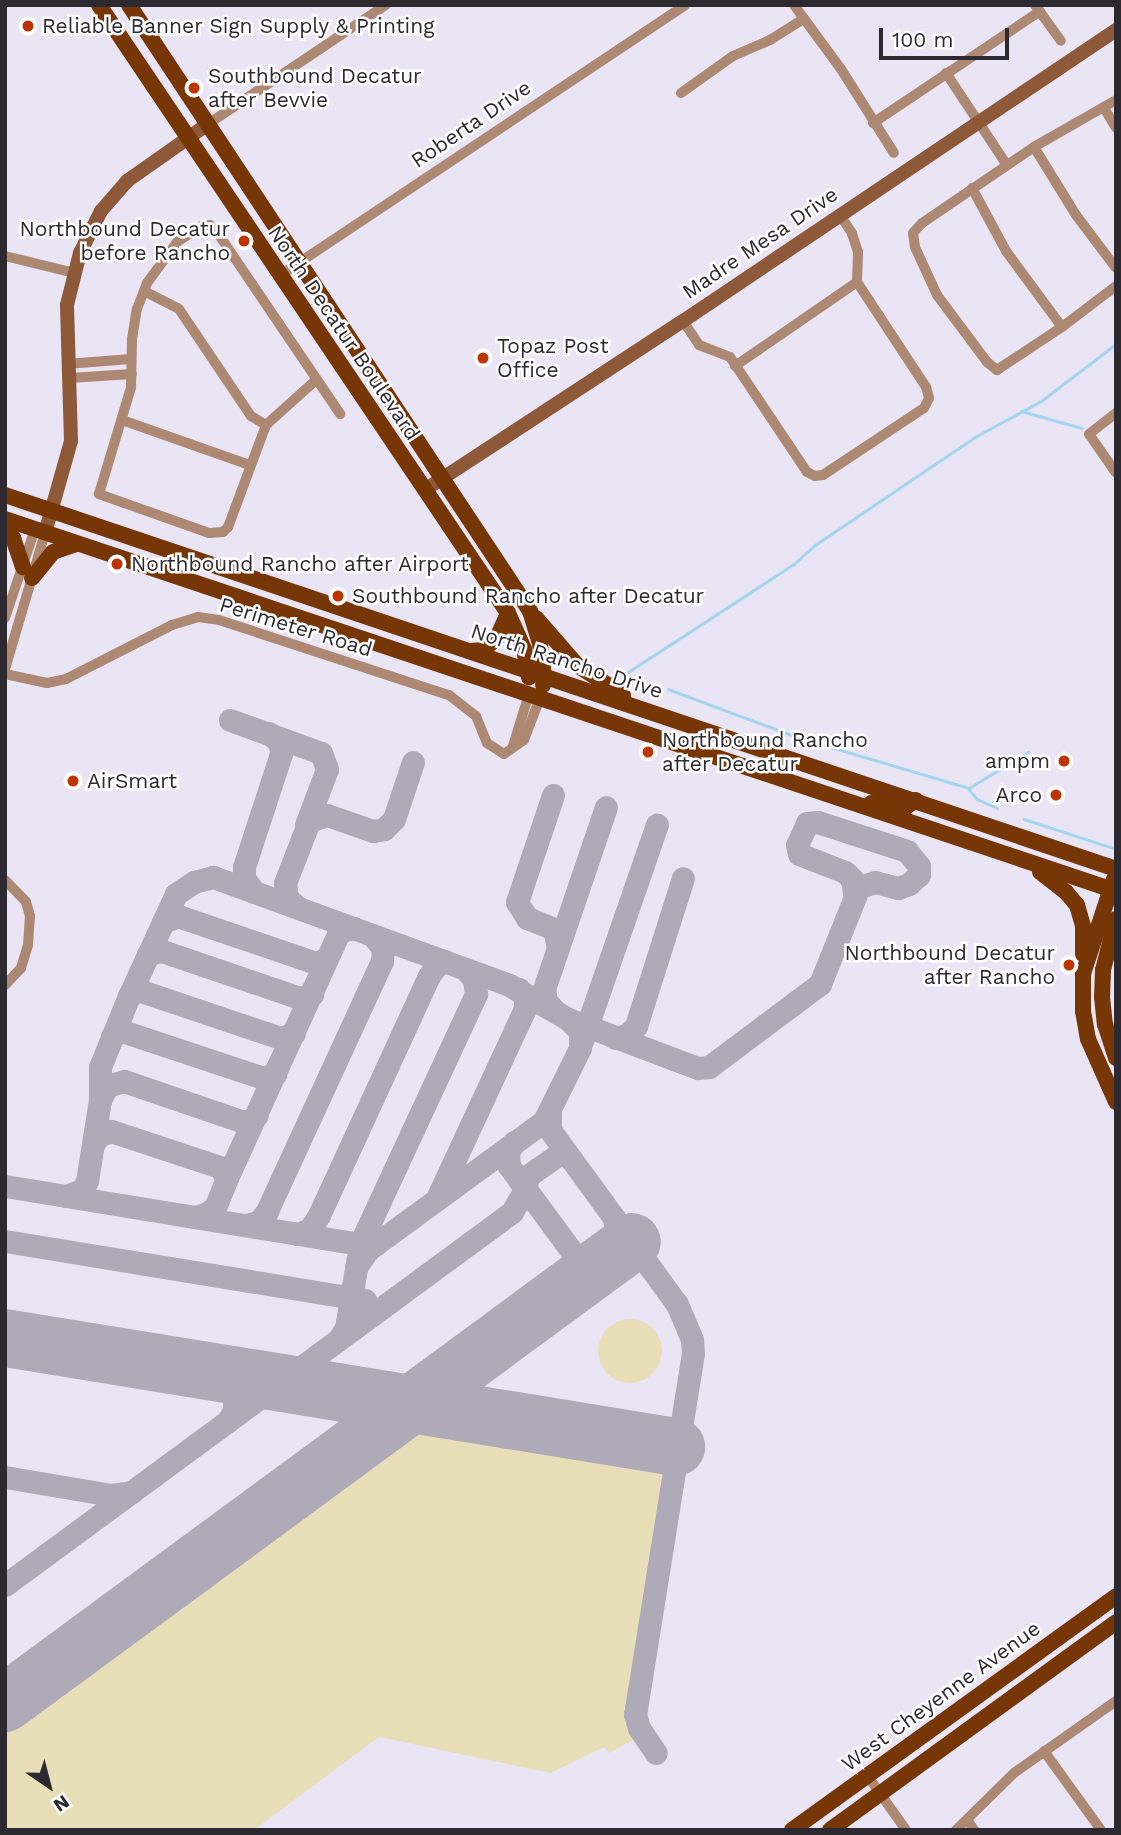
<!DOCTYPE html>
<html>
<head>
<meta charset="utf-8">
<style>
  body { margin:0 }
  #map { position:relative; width:1121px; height:1835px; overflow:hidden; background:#eae5f5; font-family:"Work Sans",sans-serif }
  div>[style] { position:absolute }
  .sand>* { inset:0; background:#e8dfb9 }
  .round { border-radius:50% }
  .stream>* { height:2.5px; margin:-1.25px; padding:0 1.25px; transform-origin:1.25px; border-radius:1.25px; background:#a4d4ef }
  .taxiway>* { height:23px; margin:-11.5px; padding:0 11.5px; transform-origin:11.5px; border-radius:11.5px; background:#aeaab8 }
  .runway>* { height:58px; margin:-29px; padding:0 29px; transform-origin:29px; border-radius:29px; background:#aeaab8 }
  .street>* { height:10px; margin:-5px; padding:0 5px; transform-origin:5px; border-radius:5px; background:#ad8873 }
  .secondary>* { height:14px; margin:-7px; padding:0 7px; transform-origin:7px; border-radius:7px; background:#8e5939 }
  .primary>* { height:16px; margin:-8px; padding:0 8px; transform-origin:8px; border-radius:8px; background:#763605 }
  .dots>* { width:19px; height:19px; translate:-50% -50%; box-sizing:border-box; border:4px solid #fff; border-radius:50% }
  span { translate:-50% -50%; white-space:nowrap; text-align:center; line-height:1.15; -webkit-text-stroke:5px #fff; paint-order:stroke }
  .poi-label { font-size:21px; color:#2c2a30 }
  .left { translate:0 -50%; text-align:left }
  .right { translate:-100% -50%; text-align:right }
  .street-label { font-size:21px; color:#2c2a30 }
  .frame { position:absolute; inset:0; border:7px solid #2c2a30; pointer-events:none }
  .north { position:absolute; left:14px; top:1751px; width:70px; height:70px; -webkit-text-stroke:5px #fff; paint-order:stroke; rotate:145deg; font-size:19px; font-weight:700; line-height:28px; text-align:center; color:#2c2a30 }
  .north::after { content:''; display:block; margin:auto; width:24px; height:32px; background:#2c2a30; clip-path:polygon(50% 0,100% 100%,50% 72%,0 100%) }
  .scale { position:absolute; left:879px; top:28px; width:130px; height:32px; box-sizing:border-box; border:4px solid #2c2a30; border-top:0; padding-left:9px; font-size:21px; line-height:24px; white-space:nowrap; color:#2c2a30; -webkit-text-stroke:5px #fff; paint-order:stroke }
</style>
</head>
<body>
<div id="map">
  <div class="sand">
    <i class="round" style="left:598px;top:1319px;width:64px;height:64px"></i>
    <i style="clip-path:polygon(417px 1420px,650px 1458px,664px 1470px,627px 1709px,637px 1738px,609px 1753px,604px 1747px,551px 1773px,379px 1737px,254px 1830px,5px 1830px,5px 1724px)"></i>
  </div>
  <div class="stream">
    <i style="left:1021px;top:411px;width:63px;rotate:15.6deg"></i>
    <i style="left:622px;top:676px;width:205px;rotate:-33.1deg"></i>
    <i style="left:794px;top:564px;width:28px;rotate:-42deg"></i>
    <i style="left:815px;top:545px;width:193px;rotate:-34deg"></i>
    <i style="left:975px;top:437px;width:75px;rotate:-28.6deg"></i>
    <i style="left:1041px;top:401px;width:94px;rotate:-37.2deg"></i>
    <i style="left:668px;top:689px;width:138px;rotate:20.4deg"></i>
    <i style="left:797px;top:737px;width:179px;rotate:16.5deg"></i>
    <i style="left:969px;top:788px;width:69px;rotate:-31.4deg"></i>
    <i style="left:969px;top:789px;width:13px;rotate:51deg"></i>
    <i style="left:977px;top:799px;width:22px;rotate:24deg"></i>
    <i style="left:1024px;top:819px;width:94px;rotate:18deg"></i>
  </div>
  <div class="taxiway">
    <i style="left:230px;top:720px;width:97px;rotate:19.9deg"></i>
    <i style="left:321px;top:753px;width:17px;rotate:69deg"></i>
    <i style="left:327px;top:769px;width:60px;rotate:110.6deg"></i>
    <i style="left:553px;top:795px;width:113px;rotate:108.6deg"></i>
    <i style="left:517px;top:902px;width:19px;rotate:58deg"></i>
    <i style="left:527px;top:918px;width:29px;rotate:22deg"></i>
    <i style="left:554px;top:929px;width:19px;rotate:78deg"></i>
    <i style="left:254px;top:892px;width:17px;rotate:-126deg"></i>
    <i style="left:244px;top:878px;width:11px;rotate:-90deg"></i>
    <i style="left:244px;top:867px;width:119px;rotate:-71.9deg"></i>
    <i style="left:281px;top:754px;width:11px;rotate:-95deg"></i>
    <i style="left:280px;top:743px;width:15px;rotate:-138deg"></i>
    <i style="left:297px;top:907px;width:13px;rotate:-138deg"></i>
    <i style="left:287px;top:898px;width:15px;rotate:-98deg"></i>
    <i style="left:285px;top:883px;width:66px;rotate:-68.8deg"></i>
    <i style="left:309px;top:821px;width:19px;rotate:-18deg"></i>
    <i style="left:327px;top:815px;width:49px;rotate:19.2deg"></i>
    <i style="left:373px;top:831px;width:11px;rotate:-10deg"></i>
    <i style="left:384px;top:829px;width:14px;rotate:-45deg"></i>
    <i style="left:394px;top:819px;width:60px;rotate:-71.6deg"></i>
    <i style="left:163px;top:922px;width:16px;rotate:-22deg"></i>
    <i style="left:178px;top:916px;width:146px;rotate:18.8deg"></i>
    <i style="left:316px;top:963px;width:12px;rotate:-24deg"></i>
    <i style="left:148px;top:954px;width:14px;rotate:-12deg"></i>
    <i style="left:162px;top:951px;width:146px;rotate:18.8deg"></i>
    <i style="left:300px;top:998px;width:13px;rotate:-18deg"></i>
    <i style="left:129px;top:996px;width:11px;rotate:-34deg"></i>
    <i style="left:138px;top:990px;width:151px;rotate:18.6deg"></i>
    <i style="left:281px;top:1038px;width:14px;rotate:-21deg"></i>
    <i style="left:554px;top:1010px;width:12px;rotate:-132deg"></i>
    <i style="left:546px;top:1001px;width:12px;rotate:-99deg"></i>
    <i style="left:544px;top:989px;width:192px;rotate:-71.2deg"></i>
    <i style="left:568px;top:1019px;width:139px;rotate:20.7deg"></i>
    <i style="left:698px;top:1068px;width:11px;rotate:-5deg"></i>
    <i style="left:709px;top:1067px;width:139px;rotate:-36.8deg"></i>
    <i style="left:820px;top:984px;width:105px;rotate:-68.1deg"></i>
    <i style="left:859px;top:887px;width:17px;rotate:-17deg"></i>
    <i style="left:875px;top:882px;width:24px;rotate:15deg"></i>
    <i style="left:898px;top:888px;width:12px;rotate:-20deg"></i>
    <i style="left:909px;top:884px;width:13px;rotate:-42deg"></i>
    <i style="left:919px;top:875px;width:9px;rotate:-90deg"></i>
    <i style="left:919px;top:866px;width:19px;rotate:-129deg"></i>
    <i style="left:907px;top:851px;width:94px;rotate:-162deg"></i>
    <i style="left:818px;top:822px;width:11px;rotate:175deg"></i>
    <i style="left:807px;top:823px;width:24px;rotate:114deg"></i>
    <i style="left:797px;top:845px;width:9px;rotate:77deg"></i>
    <i style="left:799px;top:854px;width:49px;rotate:21.4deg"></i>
    <i style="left:845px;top:872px;width:10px;rotate:45deg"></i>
    <i style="left:852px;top:879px;width:15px;rotate:82deg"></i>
    <i style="left:112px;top:1036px;width:11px;rotate:-27deg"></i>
    <i style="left:122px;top:1031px;width:149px;rotate:18.4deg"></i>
    <i style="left:263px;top:1078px;width:13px;rotate:-18deg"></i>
    <i style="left:615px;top:1038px;width:12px;rotate:-14deg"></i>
    <i style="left:627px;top:1035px;width:13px;rotate:-45deg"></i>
    <i style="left:636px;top:1026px;width:155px;rotate:-72.4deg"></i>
    <i style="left:582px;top:1041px;width:229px;rotate:-70.9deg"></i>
    <i style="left:100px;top:1100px;width:16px;rotate:-63deg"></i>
    <i style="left:107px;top:1086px;width:18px;rotate:-16deg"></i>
    <i style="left:124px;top:1081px;width:124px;rotate:18.9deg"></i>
    <i style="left:241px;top:1121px;width:7px;rotate:8deg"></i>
    <i style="left:248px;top:1122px;width:11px;rotate:-38deg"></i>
    <i style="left:550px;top:1113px;width:17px;rotate:90deg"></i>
    <i style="left:550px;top:1130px;width:215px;rotate:53.9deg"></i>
    <i style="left:677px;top:1304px;width:39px;rotate:67deg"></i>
    <i style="left:692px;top:1340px;width:13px;rotate:86deg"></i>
    <i style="left:693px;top:1353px;width:366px;rotate:99.1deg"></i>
    <i style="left:635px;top:1714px;width:15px;rotate:74deg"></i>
    <i style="left:639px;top:1728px;width:30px;rotate:56deg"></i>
    <i style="left:514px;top:1142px;width:12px;rotate:121deg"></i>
    <i style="left:508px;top:1152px;width:14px;rotate:86deg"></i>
    <i style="left:509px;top:1166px;width:112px;rotate:53.7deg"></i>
    <i style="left:575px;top:1256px;width:21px;rotate:93deg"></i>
    <i style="left:574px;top:1277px;width:23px;rotate:130deg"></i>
    <i style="left:93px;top:1145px;width:10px;rotate:-61deg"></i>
    <i style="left:98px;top:1136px;width:14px;rotate:-21deg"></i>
    <i style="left:111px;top:1131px;width:115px;rotate:18.3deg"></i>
    <i style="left:220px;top:1167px;width:13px;rotate:58deg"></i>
    <i style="left:227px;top:1178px;width:31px;rotate:112deg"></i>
    <i style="left:215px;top:1207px;width:11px;rotate:142deg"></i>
    <i style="left:206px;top:1214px;width:12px;rotate:166deg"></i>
    <i style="left:227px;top:1178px;width:268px;rotate:-65.5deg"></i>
    <i style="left:338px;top:934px;width:7px;rotate:-34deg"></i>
    <i style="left:344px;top:930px;width:10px;rotate:-11deg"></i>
    <i style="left:5px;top:1186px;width:360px;rotate:9.3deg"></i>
    <i style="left:360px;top:1244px;width:16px"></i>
    <i style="left:66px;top:1196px;width:17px;rotate:-21deg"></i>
    <i style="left:82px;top:1190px;width:10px;rotate:-61deg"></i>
    <i style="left:87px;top:1181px;width:82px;rotate:-80.9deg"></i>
    <i style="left:100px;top:1100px;width:33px;rotate:-90deg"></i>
    <i style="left:100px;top:1067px;width:77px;rotate:-67.8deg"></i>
    <i style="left:129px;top:996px;width:112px;rotate:-65.3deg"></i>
    <i style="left:176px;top:894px;width:22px;rotate:-34deg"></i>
    <i style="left:194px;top:882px;width:20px;rotate:-15deg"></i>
    <i style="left:213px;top:877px;width:315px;rotate:20deg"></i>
    <i style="left:509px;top:985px;width:68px;rotate:30deg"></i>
    <i style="left:568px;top:1019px;width:17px;rotate:45deg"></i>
    <i style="left:580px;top:1031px;width:17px;rotate:90deg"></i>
    <i style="left:580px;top:1048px;width:81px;rotate:116.3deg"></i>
    <i style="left:544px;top:1121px;width:218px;rotate:143.8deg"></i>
    <i style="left:368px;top:1250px;width:21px;rotate:125deg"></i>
    <i style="left:438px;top:1196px;width:206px;rotate:-65.1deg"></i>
    <i style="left:525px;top:1009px;width:11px;rotate:-90deg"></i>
    <i style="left:525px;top:998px;width:11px;rotate:-124deg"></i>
    <i style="left:245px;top:1225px;width:14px;rotate:-12deg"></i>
    <i style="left:259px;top:1222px;width:14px;rotate:-54deg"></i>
    <i style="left:267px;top:1211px;width:275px;rotate:-65.3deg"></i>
    <i style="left:382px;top:961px;width:13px;rotate:-86deg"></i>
    <i style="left:383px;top:948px;width:17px;rotate:-130deg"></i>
    <i style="left:298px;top:1234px;width:13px;rotate:-23deg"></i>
    <i style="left:310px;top:1229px;width:17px;rotate:-57deg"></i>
    <i style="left:319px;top:1215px;width:263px;rotate:-65.3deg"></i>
    <i style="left:429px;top:976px;width:11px;rotate:-56deg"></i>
    <i style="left:435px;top:967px;width:11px;rotate:-34deg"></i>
    <i style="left:5px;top:1241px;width:365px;rotate:9.3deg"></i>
    <i style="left:606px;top:1261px;width:25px;rotate:-63deg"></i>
    <i style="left:617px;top:1239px;width:21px;rotate:-98deg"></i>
    <i style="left:339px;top:1339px;width:13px;rotate:-58deg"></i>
    <i style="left:346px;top:1328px;width:85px;rotate:-80.5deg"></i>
    <i style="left:360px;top:1244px;width:276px;rotate:-65.1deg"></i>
    <i style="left:476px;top:994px;width:15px;rotate:-98deg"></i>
    <i style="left:474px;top:979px;width:13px;rotate:-132deg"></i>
    <i style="left:213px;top:1371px;width:19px;rotate:39deg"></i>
    <i style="left:228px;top:1383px;width:13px;rotate:63deg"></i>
    <i style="left:234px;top:1395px;width:15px;rotate:90deg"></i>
    <i style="left:234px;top:1410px;width:13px;rotate:119deg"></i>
    <i style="left:5px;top:1477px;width:108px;rotate:9.6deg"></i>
    <i style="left:111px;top:1495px;width:21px;rotate:-8deg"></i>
    <i style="left:5px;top:1585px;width:629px;rotate:-36.34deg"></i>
    <i style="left:512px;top:1212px;width:22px;rotate:-60deg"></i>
    <i style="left:523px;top:1193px;width:19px;rotate:-72deg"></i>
    <i style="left:529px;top:1175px;width:33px;rotate:-35deg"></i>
    <i style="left:556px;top:1156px;width:7px;rotate:-16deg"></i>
    <i style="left:563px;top:1154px;width:9px;rotate:32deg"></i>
  </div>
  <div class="runway">
    <i style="left:5px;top:1338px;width:680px;rotate:9.23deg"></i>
    <i style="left:5px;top:1703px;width:778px;rotate:-36.33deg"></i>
  </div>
  <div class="street">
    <i style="left:794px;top:5px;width:79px;rotate:53.7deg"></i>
    <i style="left:841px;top:69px;width:99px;rotate:57.8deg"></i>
    <i style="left:1035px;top:5px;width:44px;rotate:54.2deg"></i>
    <i style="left:946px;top:73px;width:110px;rotate:56.5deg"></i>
    <i style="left:681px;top:93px;width:64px;rotate:-35.4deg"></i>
    <i style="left:733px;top:56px;width:40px;rotate:-23.4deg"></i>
    <i style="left:770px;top:40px;width:39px;rotate:-32deg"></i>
    <i style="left:1116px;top:100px;width:95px;rotate:150.2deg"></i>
    <i style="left:1034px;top:147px;width:135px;rotate:145.8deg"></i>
    <i style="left:922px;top:223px;width:13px;rotate:132deg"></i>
    <i style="left:913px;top:233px;width:14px;rotate:82deg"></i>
    <i style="left:915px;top:247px;width:53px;rotate:65.4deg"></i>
    <i style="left:937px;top:295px;width:84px;rotate:53.3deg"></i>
    <i style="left:987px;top:362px;width:13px;rotate:39deg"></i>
    <i style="left:997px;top:370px;width:78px;rotate:-33.5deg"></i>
    <i style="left:1062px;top:327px;width:68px;rotate:-37.2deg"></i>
    <i style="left:1104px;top:108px;width:23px;rotate:59deg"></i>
    <i style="left:873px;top:123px;width:201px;rotate:-33.8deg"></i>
    <i style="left:208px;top:124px;width:214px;rotate:-33.8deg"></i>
    <i style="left:1034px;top:147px;width:80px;rotate:58.3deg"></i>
    <i style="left:1076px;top:215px;width:66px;rotate:53deg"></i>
    <i style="left:972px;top:188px;width:72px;rotate:61.6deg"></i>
    <i style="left:1006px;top:251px;width:94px;rotate:53.6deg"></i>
    <i style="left:5px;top:256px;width:72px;rotate:13.7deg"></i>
    <i style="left:279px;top:276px;width:488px;rotate:-33.7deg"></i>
    <i style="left:144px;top:291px;width:39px;rotate:27deg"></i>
    <i style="left:179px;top:309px;width:129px;rotate:56.1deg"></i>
    <i style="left:251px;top:416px;width:17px;rotate:31deg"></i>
    <i style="left:683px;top:321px;width:29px;rotate:56deg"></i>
    <i style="left:699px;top:345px;width:33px;rotate:21deg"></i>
    <i style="left:730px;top:357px;width:138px;rotate:56.2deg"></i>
    <i style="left:807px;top:472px;width:9px;rotate:27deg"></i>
    <i style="left:815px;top:476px;width:8px;rotate:-7deg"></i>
    <i style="left:823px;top:475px;width:121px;rotate:-33.6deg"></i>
    <i style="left:924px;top:408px;width:11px;rotate:-63deg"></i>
    <i style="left:929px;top:398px;width:11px;rotate:-105deg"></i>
    <i style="left:926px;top:387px;width:126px;rotate:-123.3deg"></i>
    <i style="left:857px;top:282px;width:30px;rotate:-88deg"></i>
    <i style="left:858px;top:252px;width:20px;rotate:-108deg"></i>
    <i style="left:852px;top:233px;width:23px;rotate:-124deg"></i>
    <i style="left:67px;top:364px;width:64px;rotate:-4.5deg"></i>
    <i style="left:735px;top:366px;width:148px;rotate:-34.5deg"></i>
    <i style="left:69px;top:378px;width:63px;rotate:-3.6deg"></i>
    <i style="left:316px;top:380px;width:67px;rotate:138deg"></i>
    <i style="left:266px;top:425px;width:109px;rotate:110.4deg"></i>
    <i style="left:228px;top:527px;width:7px;rotate:135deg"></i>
    <i style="left:223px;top:532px;width:14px;rotate:176deg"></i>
    <i style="left:209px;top:533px;width:117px;rotate:-160.5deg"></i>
    <i style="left:99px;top:494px;width:112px;rotate:-73.3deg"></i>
    <i style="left:131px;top:387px;width:48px;rotate:-88.8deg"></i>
    <i style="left:132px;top:339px;width:30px;rotate:-81deg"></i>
    <i style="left:137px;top:309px;width:28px;rotate:-69deg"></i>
    <i style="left:147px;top:283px;width:51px;rotate:-53.8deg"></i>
    <i style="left:177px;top:242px;width:31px;rotate:-33deg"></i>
    <i style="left:203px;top:225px;width:7px"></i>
    <i style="left:210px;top:225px;width:10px;rotate:45deg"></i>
    <i style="left:217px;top:232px;width:220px;rotate:55.9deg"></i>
    <i style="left:1116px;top:413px;width:34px;rotate:142deg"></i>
    <i style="left:1089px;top:434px;width:47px;rotate:55.3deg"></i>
    <i style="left:122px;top:420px;width:136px;rotate:19.4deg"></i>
    <i style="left:5px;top:618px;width:94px;rotate:-71.4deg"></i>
    <i style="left:5px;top:669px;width:142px;rotate:-73.6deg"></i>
    <i style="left:5px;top:674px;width:43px;rotate:12.1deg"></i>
    <i style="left:47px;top:683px;width:19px;rotate:-12deg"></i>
    <i style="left:66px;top:679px;width:119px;rotate:-27deg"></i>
    <i style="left:172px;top:625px;width:27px;rotate:-17deg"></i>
    <i style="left:198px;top:617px;width:21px;rotate:8deg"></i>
    <i style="left:219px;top:620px;width:242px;rotate:18.1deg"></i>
    <i style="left:449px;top:695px;width:34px;rotate:38deg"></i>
    <i style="left:476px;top:716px;width:29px;rotate:68deg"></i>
    <i style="left:487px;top:743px;width:20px;rotate:33deg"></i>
    <i style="left:504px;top:754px;width:24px;rotate:-35deg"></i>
    <i style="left:524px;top:740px;width:45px;rotate:-69.1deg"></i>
    <i style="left:513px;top:746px;width:54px;rotate:-72.9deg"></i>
    <i style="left:5px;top:880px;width:30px;rotate:46deg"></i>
    <i style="left:26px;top:902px;width:15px;rotate:74deg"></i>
    <i style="left:30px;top:916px;width:29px;rotate:94deg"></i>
    <i style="left:28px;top:945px;width:24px;rotate:107deg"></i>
    <i style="left:21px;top:968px;width:23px;rotate:133deg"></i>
    <i style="left:1044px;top:1751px;width:97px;rotate:54.2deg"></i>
    <i style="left:867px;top:1775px;width:67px;rotate:54.7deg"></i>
    <i style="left:968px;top:1821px;width:11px;rotate:56deg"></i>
    <i style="left:956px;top:1830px;width:81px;rotate:-44.5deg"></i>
    <i style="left:1014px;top:1773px;width:125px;rotate:-35.2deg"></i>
  </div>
  <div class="secondary">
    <i style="left:426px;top:489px;width:307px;rotate:-33.2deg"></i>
    <i style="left:683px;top:321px;width:522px;rotate:-33.9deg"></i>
    <i style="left:45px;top:533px;width:96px;rotate:-74.2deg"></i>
    <i style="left:71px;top:441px;width:136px;rotate:-91.7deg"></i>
    <i style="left:67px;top:305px;width:54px;rotate:-76deg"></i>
    <i style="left:80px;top:253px;width:47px;rotate:-63.4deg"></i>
    <i style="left:101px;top:211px;width:40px;rotate:-49deg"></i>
    <i style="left:127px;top:181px;width:99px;rotate:-35.1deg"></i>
  </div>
  <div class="primary">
    <i style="left:99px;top:5px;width:733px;rotate:56.07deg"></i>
    <i style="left:508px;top:613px;width:39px;rotate:66deg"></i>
    <i style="left:524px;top:649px;width:29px;rotate:80deg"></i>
    <i style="left:129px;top:5px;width:727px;rotate:56.51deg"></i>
    <i style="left:530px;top:611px;width:34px;rotate:73deg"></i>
    <i style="left:540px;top:644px;width:32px;rotate:83deg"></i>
    <i style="left:544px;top:676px;width:9px;rotate:96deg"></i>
    <i style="left:5px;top:495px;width:1172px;rotate:18.6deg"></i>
    <i style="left:5px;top:519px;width:1172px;rotate:18.51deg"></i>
    <i style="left:5px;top:531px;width:11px;rotate:41deg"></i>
    <i style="left:13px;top:538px;width:31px;rotate:71deg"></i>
    <i style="left:32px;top:578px;width:33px;rotate:-51deg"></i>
    <i style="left:53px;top:552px;width:24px;rotate:-19deg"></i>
    <i style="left:536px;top:618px;width:62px;rotate:48.9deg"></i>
    <i style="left:577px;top:665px;width:55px;rotate:33.1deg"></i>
    <i style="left:471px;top:651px;width:12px;rotate:-5deg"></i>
    <i style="left:483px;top:650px;width:18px;rotate:-41deg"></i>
    <i style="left:497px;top:638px;width:27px;rotate:-66deg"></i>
    <i style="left:871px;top:803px;width:35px;rotate:7deg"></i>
    <i style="left:906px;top:807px;width:12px;rotate:-35deg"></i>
    <i style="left:1040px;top:872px;width:33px;rotate:38deg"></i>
    <i style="left:1066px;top:892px;width:17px;rotate:50deg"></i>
    <i style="left:1077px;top:905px;width:22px;rotate:74deg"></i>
    <i style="left:1083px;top:926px;width:28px;rotate:90deg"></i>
    <i style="left:1114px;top:879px;width:100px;rotate:108.1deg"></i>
    <i style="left:1083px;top:974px;width:37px;rotate:90deg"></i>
    <i style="left:1083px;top:1011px;width:28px;rotate:80deg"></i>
    <i style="left:1088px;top:1039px;width:69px;rotate:66deg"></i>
    <i style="left:1116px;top:919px;width:53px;rotate:104.3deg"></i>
    <i style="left:1103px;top:970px;width:27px;rotate:92deg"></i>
    <i style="left:1102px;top:997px;width:27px;rotate:84deg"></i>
    <i style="left:1105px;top:1024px;width:36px;rotate:72deg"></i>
    <i style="left:792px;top:1830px;width:400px;rotate:-35.8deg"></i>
    <i style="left:830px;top:1830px;width:354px;rotate:-36deg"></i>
  </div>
  <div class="dots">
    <i style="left:28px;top:26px;background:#bd3401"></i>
    <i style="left:194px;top:88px;background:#bd3401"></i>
    <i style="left:244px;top:241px;background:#bd3401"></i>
    <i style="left:483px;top:358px;background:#bd3401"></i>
    <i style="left:117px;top:564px;background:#bd3401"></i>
    <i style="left:338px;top:596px;background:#bd3401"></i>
    <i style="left:648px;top:752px;background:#bd3401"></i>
    <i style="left:1064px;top:761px;background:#bd3401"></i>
    <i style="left:73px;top:781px;background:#bd3401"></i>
    <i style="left:1056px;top:795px;background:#bd3401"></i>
    <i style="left:1069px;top:965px;background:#bd3401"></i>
  </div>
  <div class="poi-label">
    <span class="left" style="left:42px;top:26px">Reliable Banner Sign Supply &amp; Printing</span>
    <span class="left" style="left:208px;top:88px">Southbound Decatur<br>after Bevvie</span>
    <span class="right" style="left:230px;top:241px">Northbound Decatur<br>before Rancho</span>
    <span class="left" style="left:497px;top:358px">Topaz Post<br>Office</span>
    <span class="left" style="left:131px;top:564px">Northbound Rancho after Airport</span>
    <span class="left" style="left:352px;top:596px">Southbound Rancho after Decatur</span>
    <span class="left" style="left:662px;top:752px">Northbound Rancho<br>after Decatur</span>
    <span class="right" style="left:1050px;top:761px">ampm</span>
    <span class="left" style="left:87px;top:781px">AirSmart</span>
    <span class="right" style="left:1042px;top:795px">Arco</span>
    <span class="right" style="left:1055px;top:965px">Northbound Decatur<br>after Rancho</span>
  </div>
  <div class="street-label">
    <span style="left:471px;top:124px;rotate:-34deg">Roberta Drive</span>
    <span style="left:760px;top:243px;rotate:-34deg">Madre Mesa Drive</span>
    <span style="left:344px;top:333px;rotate:56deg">North Decatur Boulevard</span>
    <span style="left:296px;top:627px;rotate:17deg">Perimeter Road</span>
    <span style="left:567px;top:661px;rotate:18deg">North Rancho Drive</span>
    <span style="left:941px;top:1696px;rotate:-36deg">West Cheyenne Avenue</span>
  </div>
  <div class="frame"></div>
  <div class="north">N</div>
  <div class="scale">100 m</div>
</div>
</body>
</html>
